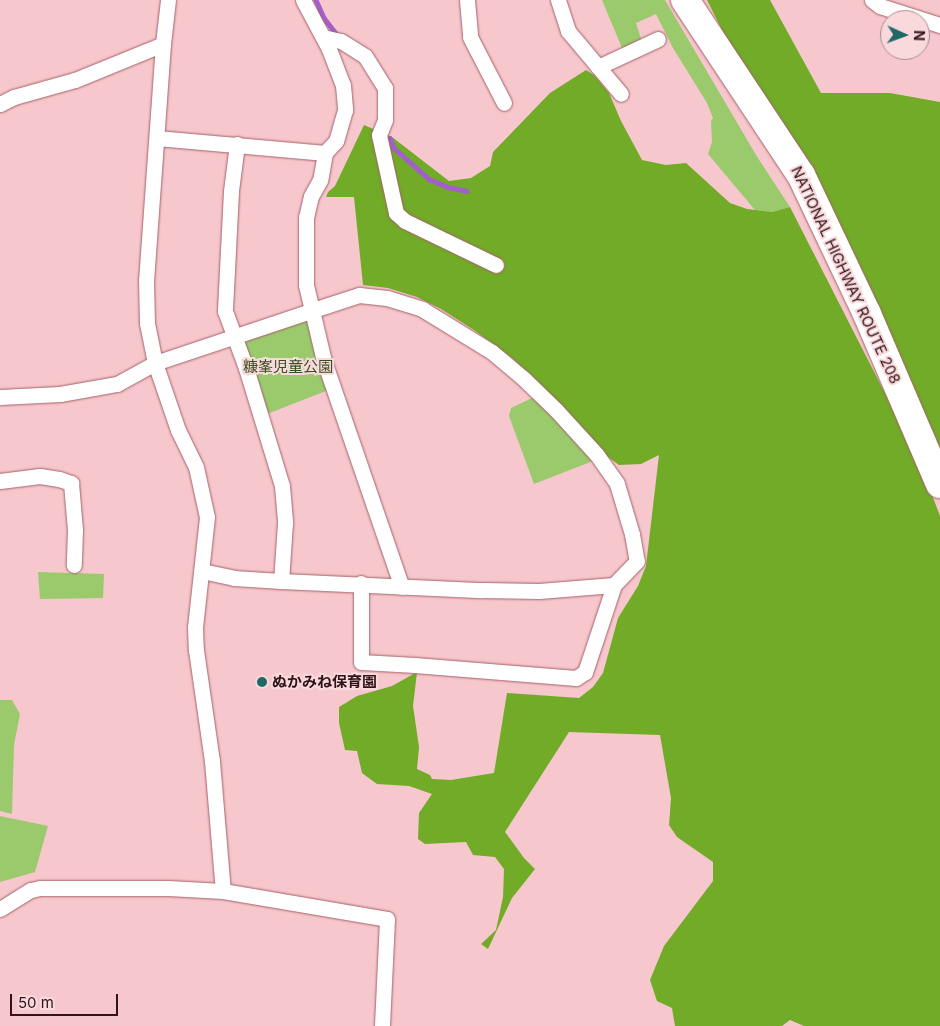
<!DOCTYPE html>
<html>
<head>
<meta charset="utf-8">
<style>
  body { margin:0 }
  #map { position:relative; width:940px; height:1026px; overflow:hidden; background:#f6c7cc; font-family:Inter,"Noto Sans JP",sans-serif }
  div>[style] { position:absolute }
  .green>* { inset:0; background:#9bca6d }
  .forest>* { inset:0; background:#71ab27 }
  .stream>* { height:4.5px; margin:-2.25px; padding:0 2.25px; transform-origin:2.25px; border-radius:2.25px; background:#a25fcb }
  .roads { filter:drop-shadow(0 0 1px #a7616b) drop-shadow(0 0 1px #a7616b) }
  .street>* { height:15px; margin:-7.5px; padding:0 7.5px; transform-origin:7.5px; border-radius:7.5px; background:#fff }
  .highway>* { height:28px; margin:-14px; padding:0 14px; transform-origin:14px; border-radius:14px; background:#fff }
  .dots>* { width:14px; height:14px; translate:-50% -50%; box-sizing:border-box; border:2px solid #f9d9dc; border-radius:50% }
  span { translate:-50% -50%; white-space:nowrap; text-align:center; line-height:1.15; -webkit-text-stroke:4px #f9d9dc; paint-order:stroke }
  .street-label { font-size:15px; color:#2f1418 }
  .park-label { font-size:15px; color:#38501f }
  .poi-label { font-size:15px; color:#2f1418; font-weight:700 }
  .left { translate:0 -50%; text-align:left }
  .north { position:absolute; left:880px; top:10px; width:50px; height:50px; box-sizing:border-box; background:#f9d9dc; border:1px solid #a88a8e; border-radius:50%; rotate:92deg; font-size:14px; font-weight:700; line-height:20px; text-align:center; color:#2f1418 }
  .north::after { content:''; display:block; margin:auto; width:18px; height:22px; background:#1d6966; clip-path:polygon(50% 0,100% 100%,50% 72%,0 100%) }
  .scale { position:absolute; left:10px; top:994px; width:108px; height:22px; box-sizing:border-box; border:2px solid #2f1418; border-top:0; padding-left:6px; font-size:15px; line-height:18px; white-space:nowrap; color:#2f1418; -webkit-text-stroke:4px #f9d9dc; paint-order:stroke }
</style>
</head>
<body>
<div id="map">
  <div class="green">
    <i style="clip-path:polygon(602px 0,665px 0,756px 155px,790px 207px,772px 212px,755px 210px,708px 154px,712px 142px,711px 121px,713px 118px,707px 103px,673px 48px,656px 14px,636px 23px,643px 45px,622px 48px)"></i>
    <i style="clip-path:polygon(307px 316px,331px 389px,267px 414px,244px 344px,247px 340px)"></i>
    <i style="clip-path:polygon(534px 397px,598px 459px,534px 484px,509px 416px,511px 408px)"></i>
    <i style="clip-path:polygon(38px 572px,104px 574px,103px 598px,40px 599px)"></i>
    <i style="clip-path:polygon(0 700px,12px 700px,20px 714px,14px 745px,12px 814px,0 811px)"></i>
    <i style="clip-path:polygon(0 816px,48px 826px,35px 872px,0 882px)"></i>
  </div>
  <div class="forest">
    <i style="clip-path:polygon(707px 0,770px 0,821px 93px,890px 93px,940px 102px,940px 450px,934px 433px,766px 104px,722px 30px)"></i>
    <i style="clip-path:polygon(586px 70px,594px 75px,609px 93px,621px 121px,642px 160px,666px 165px,686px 163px,730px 203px,747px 209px,772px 212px,790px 207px,918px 458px,940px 516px,940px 1026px,804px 1026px,790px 1020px,782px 1026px,675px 1026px,672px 1008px,657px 1001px,650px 980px,664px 946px,713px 881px,713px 862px,677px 837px,669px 825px,671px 798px,660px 735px,569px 732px,505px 832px,524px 858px,535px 869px,512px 898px,488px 949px,481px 944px,496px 930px,503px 897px,504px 869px,495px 857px,473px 855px,466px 842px,425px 844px,418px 839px,419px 813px,432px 794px,409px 786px,377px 784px,362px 773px,357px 751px,345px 750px,339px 723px,339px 707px,357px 696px,392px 686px,417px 672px,413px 706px,419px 747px,417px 769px,430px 775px,432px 779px,451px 780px,494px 773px,507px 693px,579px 698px,593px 687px,603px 673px,618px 618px,638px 586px,646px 566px,659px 455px,641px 464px,619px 465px,604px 454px,560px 405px,512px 358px,474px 330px,441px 309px,417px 297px,388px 288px,363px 285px,354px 197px,326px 197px,328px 192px,335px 186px,364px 125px,392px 137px,449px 181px,471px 178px,490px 166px,493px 152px,550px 93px)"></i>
  </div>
  <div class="stream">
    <i style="left:316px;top:0;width:20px;rotate:66deg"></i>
    <i style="left:324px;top:18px;width:24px;rotate:52deg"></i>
    <i style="left:390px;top:138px;width:11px;rotate:68deg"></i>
    <i style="left:394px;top:148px;width:47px;rotate:41.5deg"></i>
    <i style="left:429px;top:179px;width:21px;rotate:23deg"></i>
    <i style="left:448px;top:187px;width:19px;rotate:12deg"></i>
  </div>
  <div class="roads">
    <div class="street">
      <i style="left:168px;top:0;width:44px;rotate:96.5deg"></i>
      <i style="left:163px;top:44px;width:237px;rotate:94.1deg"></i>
      <i style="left:146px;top:280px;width:43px;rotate:88.7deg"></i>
      <i style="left:147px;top:323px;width:41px;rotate:78.7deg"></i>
      <i style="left:155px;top:363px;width:71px;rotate:71.1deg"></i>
      <i style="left:178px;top:430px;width:41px;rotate:64.1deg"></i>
      <i style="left:196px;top:467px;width:51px;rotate:77.6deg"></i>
      <i style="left:207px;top:517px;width:111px;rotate:96.2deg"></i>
      <i style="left:195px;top:627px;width:23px;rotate:88deg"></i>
      <i style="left:196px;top:650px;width:112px;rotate:81.8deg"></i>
      <i style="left:212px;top:761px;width:130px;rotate:85.2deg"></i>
      <i style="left:303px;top:0;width:55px;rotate:62deg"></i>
      <i style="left:329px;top:49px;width:39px;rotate:69deg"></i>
      <i style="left:343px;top:85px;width:25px;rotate:85deg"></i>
      <i style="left:345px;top:110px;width:32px;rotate:106deg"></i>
      <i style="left:336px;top:141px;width:16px;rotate:133deg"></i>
      <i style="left:325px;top:153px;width:27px;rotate:100deg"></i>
      <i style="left:320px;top:180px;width:18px;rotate:119deg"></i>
      <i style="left:311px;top:196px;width:22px;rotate:103deg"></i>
      <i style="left:306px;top:217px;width:68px;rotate:90deg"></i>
      <i style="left:306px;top:285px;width:78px;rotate:76.7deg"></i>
      <i style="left:324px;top:361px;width:239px;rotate:71deg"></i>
      <i style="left:467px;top:0;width:37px;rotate:85deg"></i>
      <i style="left:470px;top:37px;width:74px;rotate:62.7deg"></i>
      <i style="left:558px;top:0;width:33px;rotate:72deg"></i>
      <i style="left:568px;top:31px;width:82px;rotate:49.9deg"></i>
      <i style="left:872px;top:0;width:10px;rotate:37deg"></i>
      <i style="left:880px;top:6px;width:63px;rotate:17.6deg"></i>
      <i style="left:323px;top:37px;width:18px;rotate:13deg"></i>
      <i style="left:341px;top:41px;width:28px;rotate:32deg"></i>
      <i style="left:365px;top:56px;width:38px;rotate:58deg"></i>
      <i style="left:385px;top:88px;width:32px;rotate:90deg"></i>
      <i style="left:385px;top:120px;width:16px;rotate:112deg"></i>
      <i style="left:379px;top:135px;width:80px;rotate:77.7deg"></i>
      <i style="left:396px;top:213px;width:12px;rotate:42deg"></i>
      <i style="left:405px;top:221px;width:101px;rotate:25.8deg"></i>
      <i style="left:598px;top:67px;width:66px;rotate:-25deg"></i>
      <i style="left:0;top:104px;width:16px;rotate:-27deg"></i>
      <i style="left:14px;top:97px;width:63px;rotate:-15.6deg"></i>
      <i style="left:75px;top:80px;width:95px;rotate:-22.2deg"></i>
      <i style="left:157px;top:138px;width:169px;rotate:5.1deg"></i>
      <i style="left:237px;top:144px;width:47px;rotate:97.3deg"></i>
      <i style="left:231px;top:191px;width:120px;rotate:92.9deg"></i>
      <i style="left:225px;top:311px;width:61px;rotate:69.8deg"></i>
      <i style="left:246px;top:368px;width:123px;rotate:73deg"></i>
      <i style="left:282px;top:486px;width:37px;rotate:85deg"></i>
      <i style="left:285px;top:523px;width:58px;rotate:93.9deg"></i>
      <i style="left:0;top:397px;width:60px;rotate:-2.9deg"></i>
      <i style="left:60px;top:394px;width:58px;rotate:-10deg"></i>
      <i style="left:117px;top:384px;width:43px;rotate:-28.9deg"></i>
      <i style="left:155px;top:363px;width:163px;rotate:-18.5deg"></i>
      <i style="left:310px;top:311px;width:52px;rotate:-18.1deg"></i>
      <i style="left:359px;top:295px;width:28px;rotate:6deg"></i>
      <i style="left:387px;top:298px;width:37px;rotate:17deg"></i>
      <i style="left:422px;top:309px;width:82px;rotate:31.6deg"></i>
      <i style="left:492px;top:352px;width:40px;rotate:40deg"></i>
      <i style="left:523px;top:378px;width:47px;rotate:44.1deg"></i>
      <i style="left:557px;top:411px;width:59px;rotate:47.7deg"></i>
      <i style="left:597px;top:455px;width:35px;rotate:55deg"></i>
      <i style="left:617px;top:484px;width:52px;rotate:73.3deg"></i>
      <i style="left:632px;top:534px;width:27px;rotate:80deg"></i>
      <i style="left:637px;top:561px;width:33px;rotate:134deg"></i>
      <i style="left:614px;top:585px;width:92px;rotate:108.4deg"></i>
      <i style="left:585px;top:672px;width:11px;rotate:146deg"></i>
      <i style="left:576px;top:678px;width:162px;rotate:-175.4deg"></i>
      <i style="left:415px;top:665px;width:54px;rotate:-176.8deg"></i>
      <i style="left:361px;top:662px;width:79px;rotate:-90deg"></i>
      <i style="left:0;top:481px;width:40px;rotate:-7.1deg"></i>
      <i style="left:40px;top:476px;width:19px;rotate:9deg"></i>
      <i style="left:59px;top:479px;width:13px;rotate:18deg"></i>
      <i style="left:71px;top:483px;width:47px;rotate:85.1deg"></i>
      <i style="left:75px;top:530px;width:35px;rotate:92deg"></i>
      <i style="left:202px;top:571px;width:33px;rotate:12deg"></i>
      <i style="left:234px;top:578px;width:47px;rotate:3.7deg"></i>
      <i style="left:281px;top:581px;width:202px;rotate:2.6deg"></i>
      <i style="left:483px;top:590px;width:56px;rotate:1deg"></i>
      <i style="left:539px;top:591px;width:75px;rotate:-4.6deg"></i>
      <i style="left:0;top:909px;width:36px;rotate:-32deg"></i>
      <i style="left:31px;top:890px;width:9px;rotate:-13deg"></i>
      <i style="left:40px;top:888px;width:128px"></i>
      <i style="left:168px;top:888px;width:55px;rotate:3.1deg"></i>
      <i style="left:223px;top:891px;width:166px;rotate:9.7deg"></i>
      <i style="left:387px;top:919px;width:107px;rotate:92.7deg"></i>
    </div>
    <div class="highway">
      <i style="left:685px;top:0;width:210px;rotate:56.5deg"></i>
      <i style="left:801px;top:175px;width:154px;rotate:64.6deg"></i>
      <i style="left:867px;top:314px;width:185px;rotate:66.8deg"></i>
    </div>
  </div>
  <div class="dots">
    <i style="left:262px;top:682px;background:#1d6966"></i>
  </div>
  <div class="street-label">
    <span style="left:846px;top:275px;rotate:65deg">NATIONAL HIGHWAY ROUTE 208</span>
  </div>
  <div class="park-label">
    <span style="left:288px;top:367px">糠峯児童公園</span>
  </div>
  <div class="poi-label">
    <span class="left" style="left:272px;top:682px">ぬかみね保育園</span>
  </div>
  <div class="north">N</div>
  <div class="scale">50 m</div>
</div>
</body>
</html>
